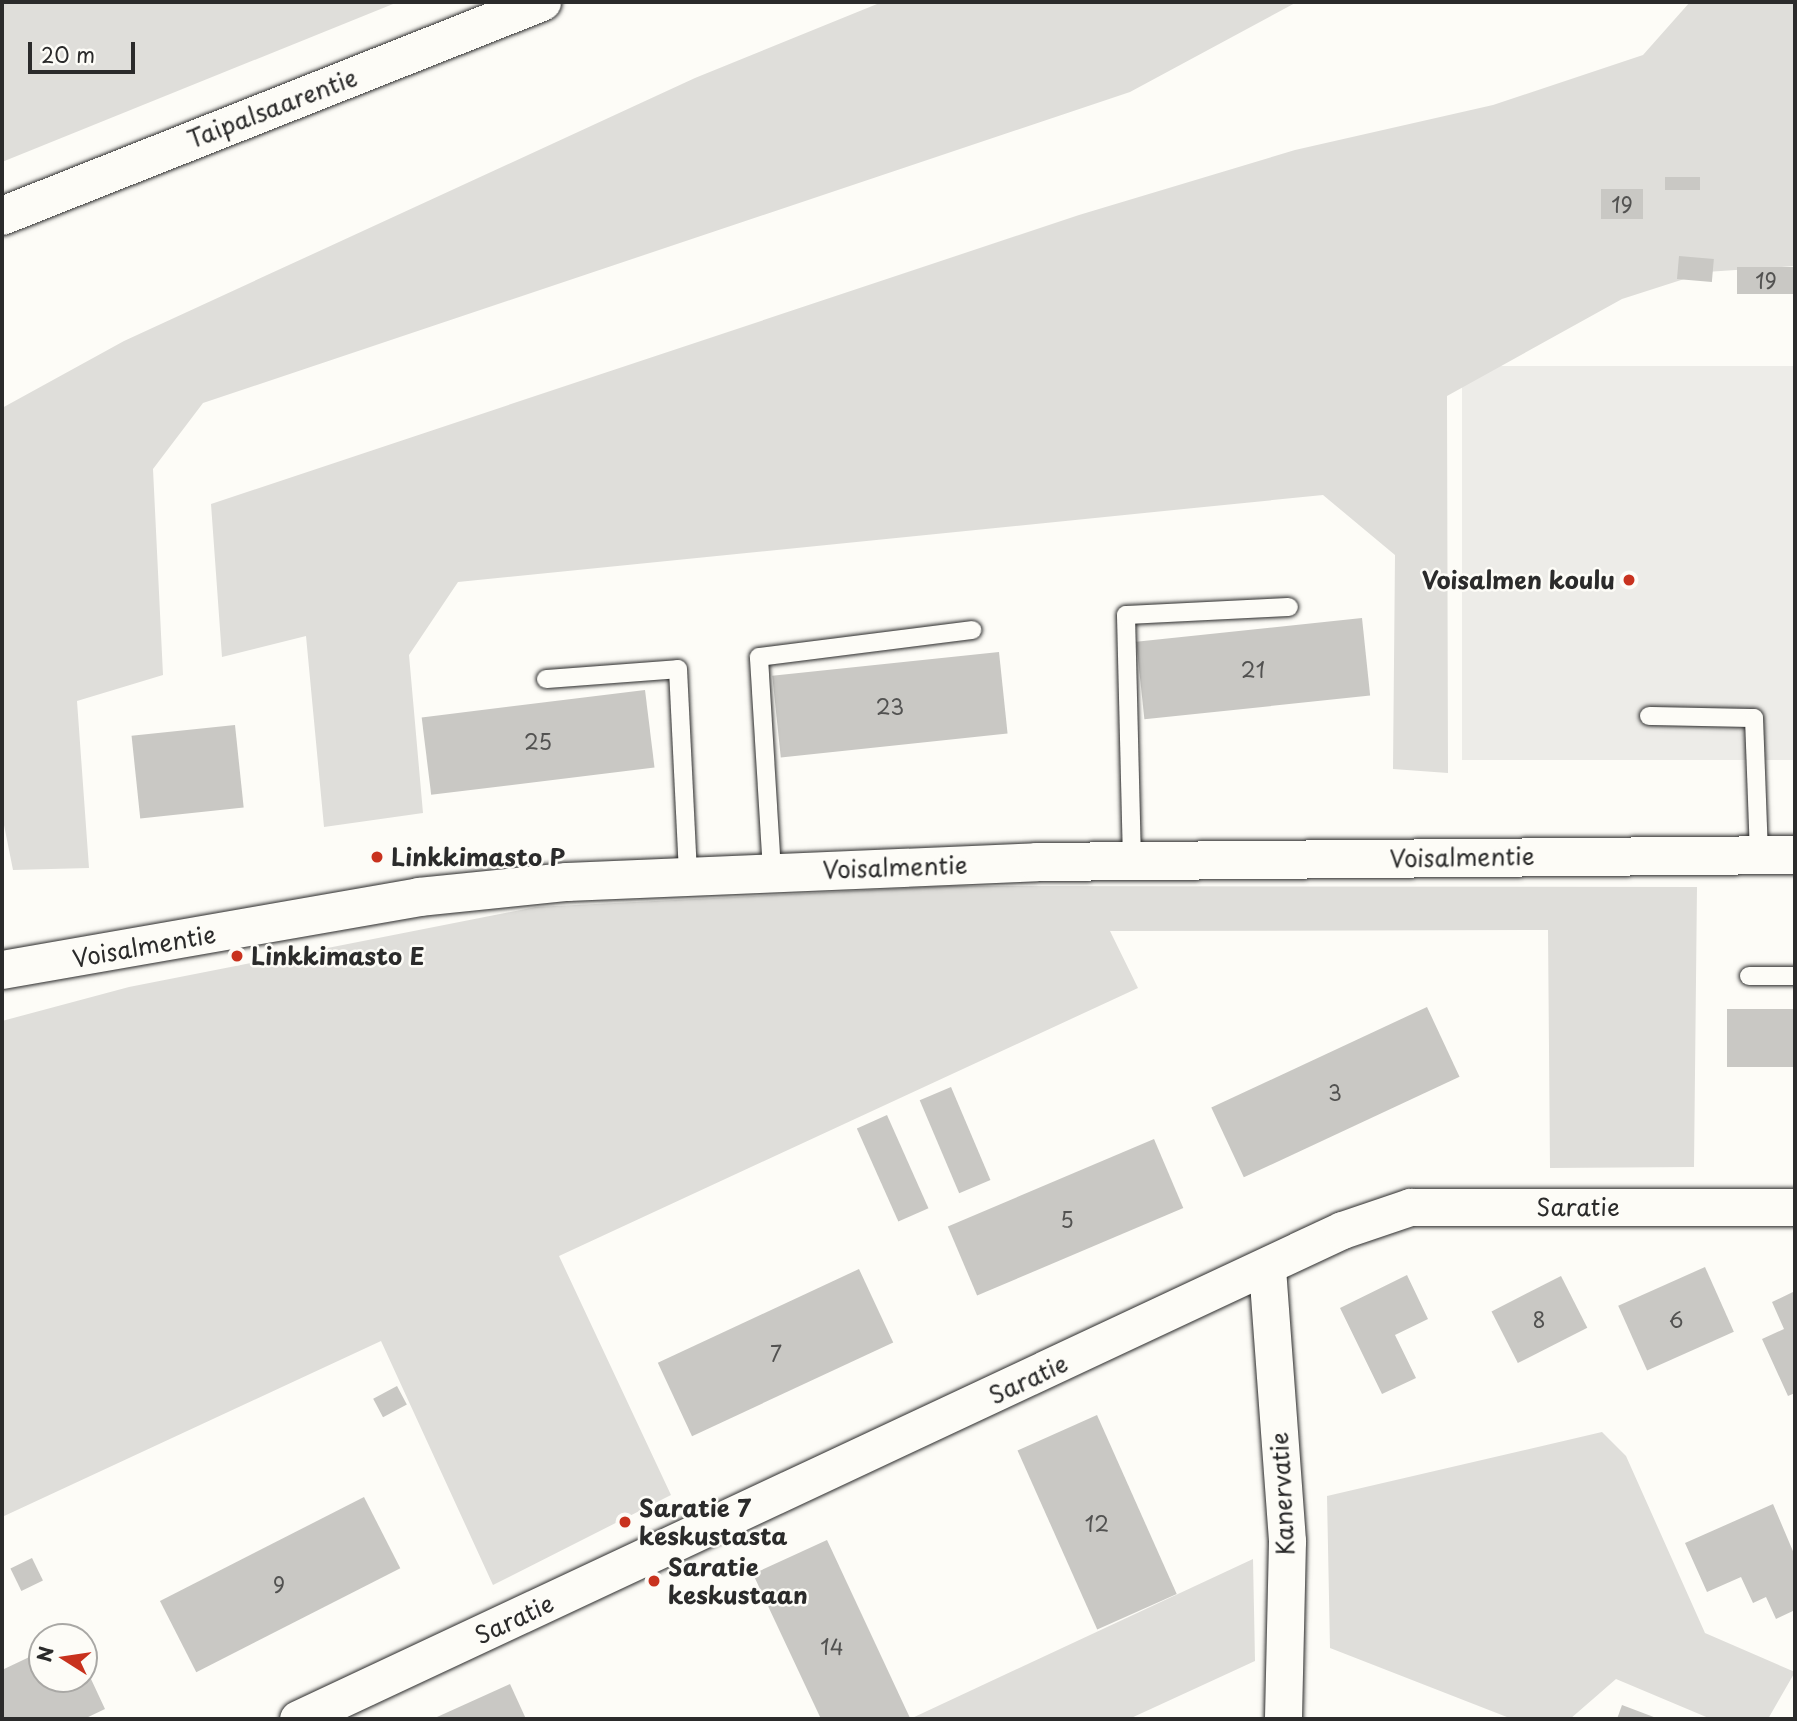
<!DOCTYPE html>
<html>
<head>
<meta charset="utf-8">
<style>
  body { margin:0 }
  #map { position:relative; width:1797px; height:1721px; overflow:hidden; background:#fdfcf7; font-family:"Playpen Sans",sans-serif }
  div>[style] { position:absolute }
  .built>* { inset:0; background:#edece8; transform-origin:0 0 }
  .green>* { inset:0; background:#dfdeda }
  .building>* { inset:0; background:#c9c8c4; transform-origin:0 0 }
  .roads { filter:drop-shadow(0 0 2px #2b2b2b) drop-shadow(0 0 2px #2b2b2b) }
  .service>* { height:18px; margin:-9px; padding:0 9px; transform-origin:9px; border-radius:9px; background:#fdfcf7 }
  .minor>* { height:37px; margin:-18.5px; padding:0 18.5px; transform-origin:18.5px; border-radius:18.5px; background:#fdfcf7 }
  .tertiary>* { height:38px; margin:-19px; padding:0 19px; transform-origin:19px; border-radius:19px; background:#fdfcf7 }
  .secondary>* { height:38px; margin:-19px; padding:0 19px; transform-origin:19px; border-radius:19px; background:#fdfcf7 }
  .dots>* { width:19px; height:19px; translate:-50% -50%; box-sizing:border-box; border:4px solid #fdfcf7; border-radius:50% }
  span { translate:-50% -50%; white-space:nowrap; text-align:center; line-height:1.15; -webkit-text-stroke:5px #fdfcf7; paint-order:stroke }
  .number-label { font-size:21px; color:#525251 }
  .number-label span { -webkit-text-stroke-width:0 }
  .street-label { font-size:24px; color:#2b2b2b }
  .poi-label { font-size:24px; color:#2b2b2b; font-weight:700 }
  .right { translate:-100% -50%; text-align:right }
  .left { translate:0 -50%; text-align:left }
  .frame { position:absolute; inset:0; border:4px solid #2b2b2b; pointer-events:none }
  .north { position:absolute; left:28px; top:1623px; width:70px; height:70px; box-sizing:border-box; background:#fdfcf7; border:2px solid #a9a8a5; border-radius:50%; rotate:282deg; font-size:19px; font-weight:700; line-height:28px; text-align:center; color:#2b2b2b }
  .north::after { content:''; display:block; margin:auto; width:24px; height:32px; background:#c8321e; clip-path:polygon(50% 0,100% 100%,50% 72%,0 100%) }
  .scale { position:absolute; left:28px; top:42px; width:107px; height:32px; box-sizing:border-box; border:4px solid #2b2b2b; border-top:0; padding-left:9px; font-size:21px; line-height:24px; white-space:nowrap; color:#2b2b2b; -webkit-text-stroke:5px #fdfcf7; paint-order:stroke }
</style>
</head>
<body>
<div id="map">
  <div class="built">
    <i style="left:1795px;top:366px;width:394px;height:333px;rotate:90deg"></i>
  </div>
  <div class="green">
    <i style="clip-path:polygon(2px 2px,398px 2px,2px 162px)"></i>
    <i style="clip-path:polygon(882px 2px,1297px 2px,1130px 92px,203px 403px,153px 469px,163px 675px,77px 701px,89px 868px,13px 870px,2px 815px,2px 408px,124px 341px,695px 78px)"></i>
    <i style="clip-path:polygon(1690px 2px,1795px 2px,1795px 266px,1706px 272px,1622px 299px,1447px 396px,1448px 773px,1393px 769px,1395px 555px,1323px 495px,458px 582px,409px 655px,423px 813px,324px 827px,306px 636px,222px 657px,211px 504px,1079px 215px,1295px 150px,1493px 105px,1643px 55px)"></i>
    <i style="clip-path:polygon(948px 886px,1697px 887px,1694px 1167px,1550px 1168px,1548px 930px,1110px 931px,1138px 988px,559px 1256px,671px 1495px,493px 1585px,381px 1341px,2px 1517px,2px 1021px,129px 987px,536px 907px)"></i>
    <i style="clip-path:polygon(1602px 1432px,1626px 1456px,1705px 1633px,1795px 1672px,1768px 1719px,1711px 1719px,1616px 1679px,1570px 1719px,1512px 1719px,1330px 1648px,1327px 1496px)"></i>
    <i style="clip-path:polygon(1253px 1559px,1255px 1661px,1129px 1719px,910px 1719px)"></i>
  </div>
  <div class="building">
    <i style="left:1665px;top:177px;width:35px;height:13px"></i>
    <i style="left:1601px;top:189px;width:42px;height:30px"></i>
    <i style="left:1679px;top:256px;width:35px;height:23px;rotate:5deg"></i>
    <i style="left:1737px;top:267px;width:58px;height:27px"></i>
    <i style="left:1362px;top:618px;width:78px;height:227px;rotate:84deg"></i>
    <i style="left:999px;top:652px;width:82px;height:228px;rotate:84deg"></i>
    <i style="left:645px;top:690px;width:78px;height:225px;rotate:83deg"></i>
    <i style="left:235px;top:725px;width:83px;height:104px;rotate:84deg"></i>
    <i style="left:1427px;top:1007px;width:77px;height:238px;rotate:65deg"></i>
    <i style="left:1727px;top:1009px;width:68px;height:58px"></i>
    <i style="left:951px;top:1087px;width:101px;height:34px;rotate:67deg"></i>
    <i style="left:887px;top:1115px;width:102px;height:33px;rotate:66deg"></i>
    <i style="left:1154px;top:1139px;width:75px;height:224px;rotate:67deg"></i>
    <i style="left:1705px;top:1267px;width:71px;height:95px;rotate:66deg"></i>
    <i style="left:859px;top:1269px;width:81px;height:222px;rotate:65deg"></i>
    <i style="clip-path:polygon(1407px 1275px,1428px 1319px,1395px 1335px,1416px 1378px,1382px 1394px,1340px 1308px)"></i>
    <i style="left:1561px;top:1276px;width:58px;height:78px;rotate:63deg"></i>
    <i style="clip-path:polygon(1795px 1291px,1795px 1393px,1788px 1396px,1762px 1339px,1784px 1329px,1772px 1302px)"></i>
    <i style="left:397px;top:1386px;width:21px;height:27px;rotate:62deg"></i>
    <i style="left:1097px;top:1415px;width:196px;height:87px;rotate:66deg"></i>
    <i style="left:364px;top:1497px;width:80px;height:229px;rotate:63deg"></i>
    <i style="clip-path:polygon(1773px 1504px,1795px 1556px,1795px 1610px,1776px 1619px,1766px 1597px,1753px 1603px,1741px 1577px,1707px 1592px,1685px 1543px)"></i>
    <i style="clip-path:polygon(827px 1540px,910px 1718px,908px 1719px,821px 1719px,753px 1574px)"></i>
    <i style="left:32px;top:1558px;width:25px;height:24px;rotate:64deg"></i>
    <i style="clip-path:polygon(42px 1651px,42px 1679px,84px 1679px,84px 1664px,105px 1709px,84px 1719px,2px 1719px,2px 1670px)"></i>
    <i style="clip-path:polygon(510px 1684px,526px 1719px,438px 1719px,437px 1717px)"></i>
    <i style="clip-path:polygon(1622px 1705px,1659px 1719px,1617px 1719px)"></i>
  </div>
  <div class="roads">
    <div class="service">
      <i style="left:546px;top:679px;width:132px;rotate:-4.3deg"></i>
      <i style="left:678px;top:669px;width:206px;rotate:87.2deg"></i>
      <i style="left:1649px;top:716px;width:105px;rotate:1.1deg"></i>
      <i style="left:1754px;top:718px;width:137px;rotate:87.9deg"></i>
      <i style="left:1132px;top:861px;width:246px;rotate:-91.4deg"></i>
      <i style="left:1126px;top:615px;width:163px;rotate:-2.8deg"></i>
      <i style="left:772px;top:871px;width:214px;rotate:-93.5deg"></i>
      <i style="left:759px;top:657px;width:215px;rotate:-7.2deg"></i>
      <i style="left:1749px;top:976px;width:46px"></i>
    </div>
    <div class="minor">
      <i style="left:1267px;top:1268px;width:274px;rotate:85.8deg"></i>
      <i style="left:1287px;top:1541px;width:178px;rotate:91.3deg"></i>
      <i style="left:298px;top:1719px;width:1153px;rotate:-25.1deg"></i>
      <i style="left:1342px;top:1230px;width:72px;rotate:-18.7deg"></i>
      <i style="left:1410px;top:1207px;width:385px"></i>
    </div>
    <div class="tertiary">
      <i style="left:2px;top:970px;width:423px;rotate:-9.9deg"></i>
      <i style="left:419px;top:897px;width:149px;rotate:-5.8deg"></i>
      <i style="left:567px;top:882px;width:470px;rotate:-2.4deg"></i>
      <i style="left:1037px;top:862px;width:758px;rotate:-0.53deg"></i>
    </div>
    <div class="secondary">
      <i style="left:2px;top:216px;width:581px;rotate:-21.62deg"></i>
    </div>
  </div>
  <div class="dots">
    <i style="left:1629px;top:580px;background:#c8321e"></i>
    <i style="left:377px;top:857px;background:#c8321e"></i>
    <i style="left:237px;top:956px;background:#c8321e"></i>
    <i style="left:625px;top:1522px;background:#c8321e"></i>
    <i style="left:654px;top:1581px;background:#c8321e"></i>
  </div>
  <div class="number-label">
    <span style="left:1622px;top:204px">19</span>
    <span style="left:1766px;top:280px">19</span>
    <span style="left:1253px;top:669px">21</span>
    <span style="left:890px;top:706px">23</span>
    <span style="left:538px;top:741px">25</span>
    <span style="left:1335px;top:1092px">3</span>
    <span style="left:1067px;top:1219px">5</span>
    <span style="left:1539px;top:1319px">8</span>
    <span style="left:1676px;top:1319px">6</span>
    <span style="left:776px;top:1353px">7</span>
    <span style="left:1097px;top:1523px">12</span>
    <span style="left:279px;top:1584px">9</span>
    <span style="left:832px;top:1646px">14</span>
  </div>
  <div class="street-label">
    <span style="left:272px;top:108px;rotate:-21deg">Taipalsaarentie</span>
    <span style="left:1462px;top:857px;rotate:-1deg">Voisalmentie</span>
    <span style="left:895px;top:867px;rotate:-2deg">Voisalmentie</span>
    <span style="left:144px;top:946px;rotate:-10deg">Voisalmentie</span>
    <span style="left:1578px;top:1207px">Saratie</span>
    <span style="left:1028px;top:1379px;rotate:-25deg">Saratie</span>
    <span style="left:1282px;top:1494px;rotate:-93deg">Kanervatie</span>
    <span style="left:514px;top:1619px;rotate:-25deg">Saratie</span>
  </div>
  <div class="poi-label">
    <span class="right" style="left:1615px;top:580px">Voisalmen koulu</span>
    <span class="left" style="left:391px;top:857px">Linkkimasto P</span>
    <span class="left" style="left:251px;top:956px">Linkkimasto E</span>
    <span class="left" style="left:639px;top:1522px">Saratie 7<br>keskustasta</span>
    <span class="left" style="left:668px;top:1581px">Saratie<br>keskustaan</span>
  </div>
  <div class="frame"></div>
  <div class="north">N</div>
  <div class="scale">20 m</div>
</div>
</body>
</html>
